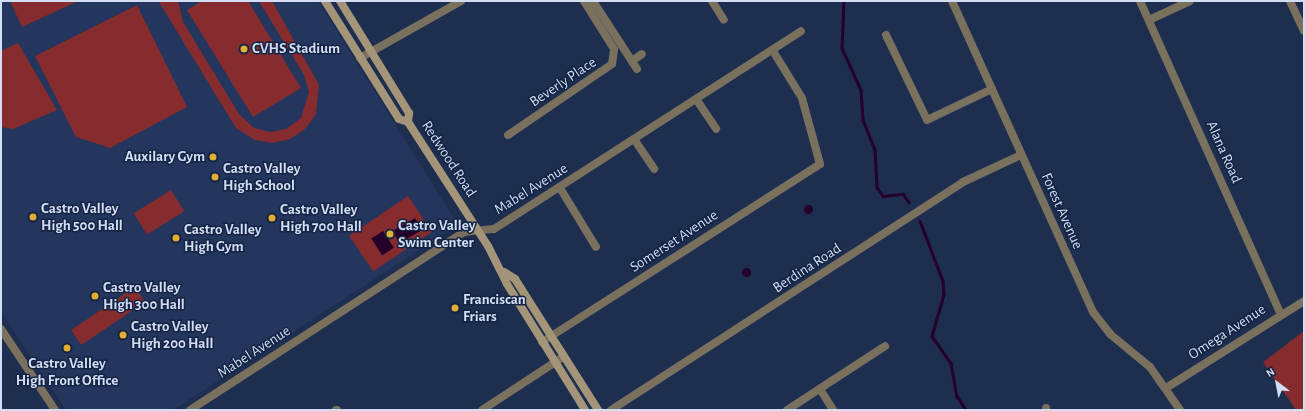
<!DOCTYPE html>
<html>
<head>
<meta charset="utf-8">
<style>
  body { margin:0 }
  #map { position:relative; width:1305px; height:411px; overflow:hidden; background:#1d2e4f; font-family:"Alegreya Sans",sans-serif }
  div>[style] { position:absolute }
  .built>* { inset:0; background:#24365d }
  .green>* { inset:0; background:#862c2e; transform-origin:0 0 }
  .water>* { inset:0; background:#24002a; transform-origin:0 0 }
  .round { border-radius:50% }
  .stream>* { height:2.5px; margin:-1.25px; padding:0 1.25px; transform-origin:1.25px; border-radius:1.25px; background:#24002a }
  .minor>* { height:8px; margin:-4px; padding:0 4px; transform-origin:4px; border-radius:4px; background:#7a705e }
  .tertiary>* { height:8px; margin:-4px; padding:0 4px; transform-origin:4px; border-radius:4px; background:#7a705e }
  .secondary>* { height:8px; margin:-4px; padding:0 4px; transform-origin:4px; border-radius:4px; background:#a49478 }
  .dots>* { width:11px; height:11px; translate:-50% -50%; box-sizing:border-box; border:2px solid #142444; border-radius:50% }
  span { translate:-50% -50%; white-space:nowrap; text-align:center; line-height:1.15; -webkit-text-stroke:3px #142444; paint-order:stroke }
  .poi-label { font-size:15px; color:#d3def4; font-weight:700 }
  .left { translate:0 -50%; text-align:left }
  .right { translate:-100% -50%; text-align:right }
  .street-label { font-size:15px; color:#d3def4 }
  .frame { position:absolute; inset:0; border:2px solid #d3def4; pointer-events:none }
  .north { position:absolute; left:1257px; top:363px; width:40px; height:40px; -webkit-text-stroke:3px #142444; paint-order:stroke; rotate:328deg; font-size:11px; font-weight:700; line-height:16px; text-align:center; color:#d3def4 }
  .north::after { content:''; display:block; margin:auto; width:14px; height:18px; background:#d3def4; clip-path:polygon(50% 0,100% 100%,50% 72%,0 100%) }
</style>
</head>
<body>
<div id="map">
  <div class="built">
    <i style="clip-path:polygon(1px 1px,318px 1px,455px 220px,453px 228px,173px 410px,66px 410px,1px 312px)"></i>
  </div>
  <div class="green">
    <i style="clip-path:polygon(10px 1px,76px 1px,76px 2px,22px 27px)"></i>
    <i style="clip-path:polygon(178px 1px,183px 22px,239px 114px,254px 128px,270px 132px,286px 129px,301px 118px,309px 92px,304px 75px,259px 1px,272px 1px,319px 85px,316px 114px,305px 129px,290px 139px,272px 143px,255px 140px,236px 128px,159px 2px)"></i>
    <i style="clip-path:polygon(202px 1px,248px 1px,301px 88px,253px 117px,187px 10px)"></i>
    <i style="clip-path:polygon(137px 5px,187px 107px,110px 148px,76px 137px,35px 56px)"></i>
    <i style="clip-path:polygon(18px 43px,57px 110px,13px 129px,1px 127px,1px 51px)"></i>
    <i style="left:171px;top:190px;width:25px;height:44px;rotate:58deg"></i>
    <i style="left:408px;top:196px;width:43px;height:71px;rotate:56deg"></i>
    <i style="left:135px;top:287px;width:18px;height:77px;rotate:56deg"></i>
    <i style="clip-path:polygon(1304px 331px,1304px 410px,1296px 410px,1263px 362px)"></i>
  </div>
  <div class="water">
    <i class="round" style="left:803.5px;top:204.5px;width:9px;height:9px"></i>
    <i style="left:415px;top:218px;width:14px;height:26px;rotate:60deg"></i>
    <i style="left:383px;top:231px;width:20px;height:14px;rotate:57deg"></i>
    <i class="round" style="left:741.5px;top:267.5px;width:9px;height:9px"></i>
  </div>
  <div class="stream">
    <i style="left:844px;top:1px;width:47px;rotate:92.4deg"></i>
    <i style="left:842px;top:48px;width:46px;rotate:65.7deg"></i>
    <i style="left:861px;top:90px;width:30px;rotate:86deg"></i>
    <i style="left:863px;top:120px;width:31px;rotate:68deg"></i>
    <i style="left:875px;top:149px;width:38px;rotate:87deg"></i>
    <i style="left:877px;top:187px;width:11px;rotate:56deg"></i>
    <i style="left:883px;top:196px;width:20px;rotate:-6deg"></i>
    <i style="left:903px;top:194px;width:10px;rotate:53deg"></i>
    <i style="left:920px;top:221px;width:64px;rotate:69deg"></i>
    <i style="left:943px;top:281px;width:14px;rotate:86deg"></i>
    <i style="left:944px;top:295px;width:43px;rotate:106.3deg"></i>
    <i style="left:932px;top:336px;width:33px;rotate:55deg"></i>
    <i style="left:951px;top:363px;width:34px;rotate:80deg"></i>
    <i style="left:957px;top:396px;width:17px;rotate:57deg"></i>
  </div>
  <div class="minor">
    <i style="left:593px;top:1px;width:81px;rotate:57.1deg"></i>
    <i style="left:712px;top:1px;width:22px;rotate:58deg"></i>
    <i style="left:952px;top:1px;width:341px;rotate:65.6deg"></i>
    <i style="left:1093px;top:312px;width:28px;rotate:52deg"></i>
    <i style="left:1110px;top:334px;width:52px;rotate:39.5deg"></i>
    <i style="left:1150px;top:367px;width:52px;rotate:55.1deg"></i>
    <i style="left:1140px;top:1px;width:344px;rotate:65.8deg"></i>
    <i style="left:1290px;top:1px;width:33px;rotate:65deg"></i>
    <i style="left:1149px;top:20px;width:45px;rotate:-24.9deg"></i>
    <i style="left:886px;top:35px;width:94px;rotate:64.2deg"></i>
    <i style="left:927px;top:120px;width:72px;rotate:-25.5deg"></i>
    <i style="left:632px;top:61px;width:12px;rotate:-35deg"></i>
    <i style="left:696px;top:99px;width:36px;rotate:56deg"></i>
    <i style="left:508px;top:135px;width:126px;rotate:-34.3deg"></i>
    <i style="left:612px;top:64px;width:15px;rotate:-82deg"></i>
    <i style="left:614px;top:49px;width:57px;rotate:-122deg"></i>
    <i style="left:634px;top:139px;width:36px;rotate:56deg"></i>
    <i style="left:560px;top:188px;width:69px;rotate:58.6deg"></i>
    <i style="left:1px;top:329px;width:97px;rotate:56.3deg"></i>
    <i style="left:542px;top:342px;width:330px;rotate:-32.6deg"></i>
    <i style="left:820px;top:164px;width:68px;rotate:-105.3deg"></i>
    <i style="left:802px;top:98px;width:55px;rotate:-121.7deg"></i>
    <i style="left:1166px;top:388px;width:163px;rotate:-32.2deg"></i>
    <i style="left:820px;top:389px;width:25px;rotate:58deg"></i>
    <i style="left:190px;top:410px;width:327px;rotate:-33deg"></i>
    <i style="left:464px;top:232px;width:30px;rotate:-6deg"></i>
    <i style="left:494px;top:229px;width:365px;rotate:-32.8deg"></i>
    <i style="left:336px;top:410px;width:1px"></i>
    <i style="left:611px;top:410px;width:419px;rotate:-32.9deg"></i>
    <i style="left:963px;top:182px;width:64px;rotate:-25deg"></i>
    <i style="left:787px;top:410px;width:117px;rotate:-33.1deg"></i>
    <i style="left:1046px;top:410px;width:2px;rotate:-90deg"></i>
  </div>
  <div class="tertiary">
    <i style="left:360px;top:58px;width:116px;rotate:-29.4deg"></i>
    <i style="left:482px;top:410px;width:97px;rotate:-33.2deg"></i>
  </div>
  <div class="secondary">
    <i style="left:325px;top:1px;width:139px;rotate:57.9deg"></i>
    <i style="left:399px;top:119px;width:9px;rotate:18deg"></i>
    <i style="left:340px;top:1px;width:132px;rotate:58.4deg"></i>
    <i style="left:409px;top:113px;width:9px;rotate:96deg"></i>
    <i style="left:408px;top:122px;width:148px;rotate:57.2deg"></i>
    <i style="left:488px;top:246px;width:42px;rotate:63.4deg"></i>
    <i style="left:507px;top:284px;width:148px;rotate:58.2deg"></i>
    <i style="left:504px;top:272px;width:13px;rotate:32deg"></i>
    <i style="left:515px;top:279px;width:155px;rotate:57.6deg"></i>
  </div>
  <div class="dots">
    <i style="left:244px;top:49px;background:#e4ae35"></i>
    <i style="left:213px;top:157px;background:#e4ae35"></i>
    <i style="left:215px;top:177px;background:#e4ae35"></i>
    <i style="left:33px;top:217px;background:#e4ae35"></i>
    <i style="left:272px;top:218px;background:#e4ae35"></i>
    <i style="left:390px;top:234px;background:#e4ae35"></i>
    <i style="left:176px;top:238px;background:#e4ae35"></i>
    <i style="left:95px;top:296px;background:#e4ae35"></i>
    <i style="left:455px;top:308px;background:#e4ae35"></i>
    <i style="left:123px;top:335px;background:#e4ae35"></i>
    <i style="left:67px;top:348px;background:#e4ae35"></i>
  </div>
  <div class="poi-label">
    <span class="left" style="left:252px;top:49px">CVHS Stadium</span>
    <span class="right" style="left:205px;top:157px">Auxilary Gym</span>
    <span class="left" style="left:223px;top:177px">Castro Valley<br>High School</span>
    <span class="left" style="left:41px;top:217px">Castro Valley<br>High 500 Hall</span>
    <span class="left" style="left:280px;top:218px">Castro Valley<br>High 700 Hall</span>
    <span class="left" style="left:398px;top:234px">Castro Valley<br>Swim Center</span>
    <span class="left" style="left:184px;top:238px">Castro Valley<br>High Gym</span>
    <span class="left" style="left:103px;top:296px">Castro Valley<br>High 300 Hall</span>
    <span class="left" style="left:463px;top:308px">Franciscan<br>Friars</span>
    <span class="left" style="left:131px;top:335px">Castro Valley<br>High 200 Hall</span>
    <span style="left:67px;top:372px">Castro Valley<br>High Front Office</span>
  </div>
  <div class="street-label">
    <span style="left:563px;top:82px;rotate:-34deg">Beverly Place</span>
    <span style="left:1224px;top:152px;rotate:66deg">Alana Road</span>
    <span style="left:449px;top:159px;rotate:57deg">Redwood Road</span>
    <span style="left:531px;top:189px;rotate:-32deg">Mabel Avenue</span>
    <span style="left:1062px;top:211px;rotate:66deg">Forest Avenue</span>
    <span style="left:674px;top:241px;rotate:-33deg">Somerset Avenue</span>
    <span style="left:807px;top:268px;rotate:-33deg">Berdina Road</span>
    <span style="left:1227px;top:332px;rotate:-33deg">Omega Avenue</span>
    <span style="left:254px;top:352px;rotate:-33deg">Mabel Avenue</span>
  </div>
  <div class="frame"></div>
  <div class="north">N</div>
</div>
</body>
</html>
